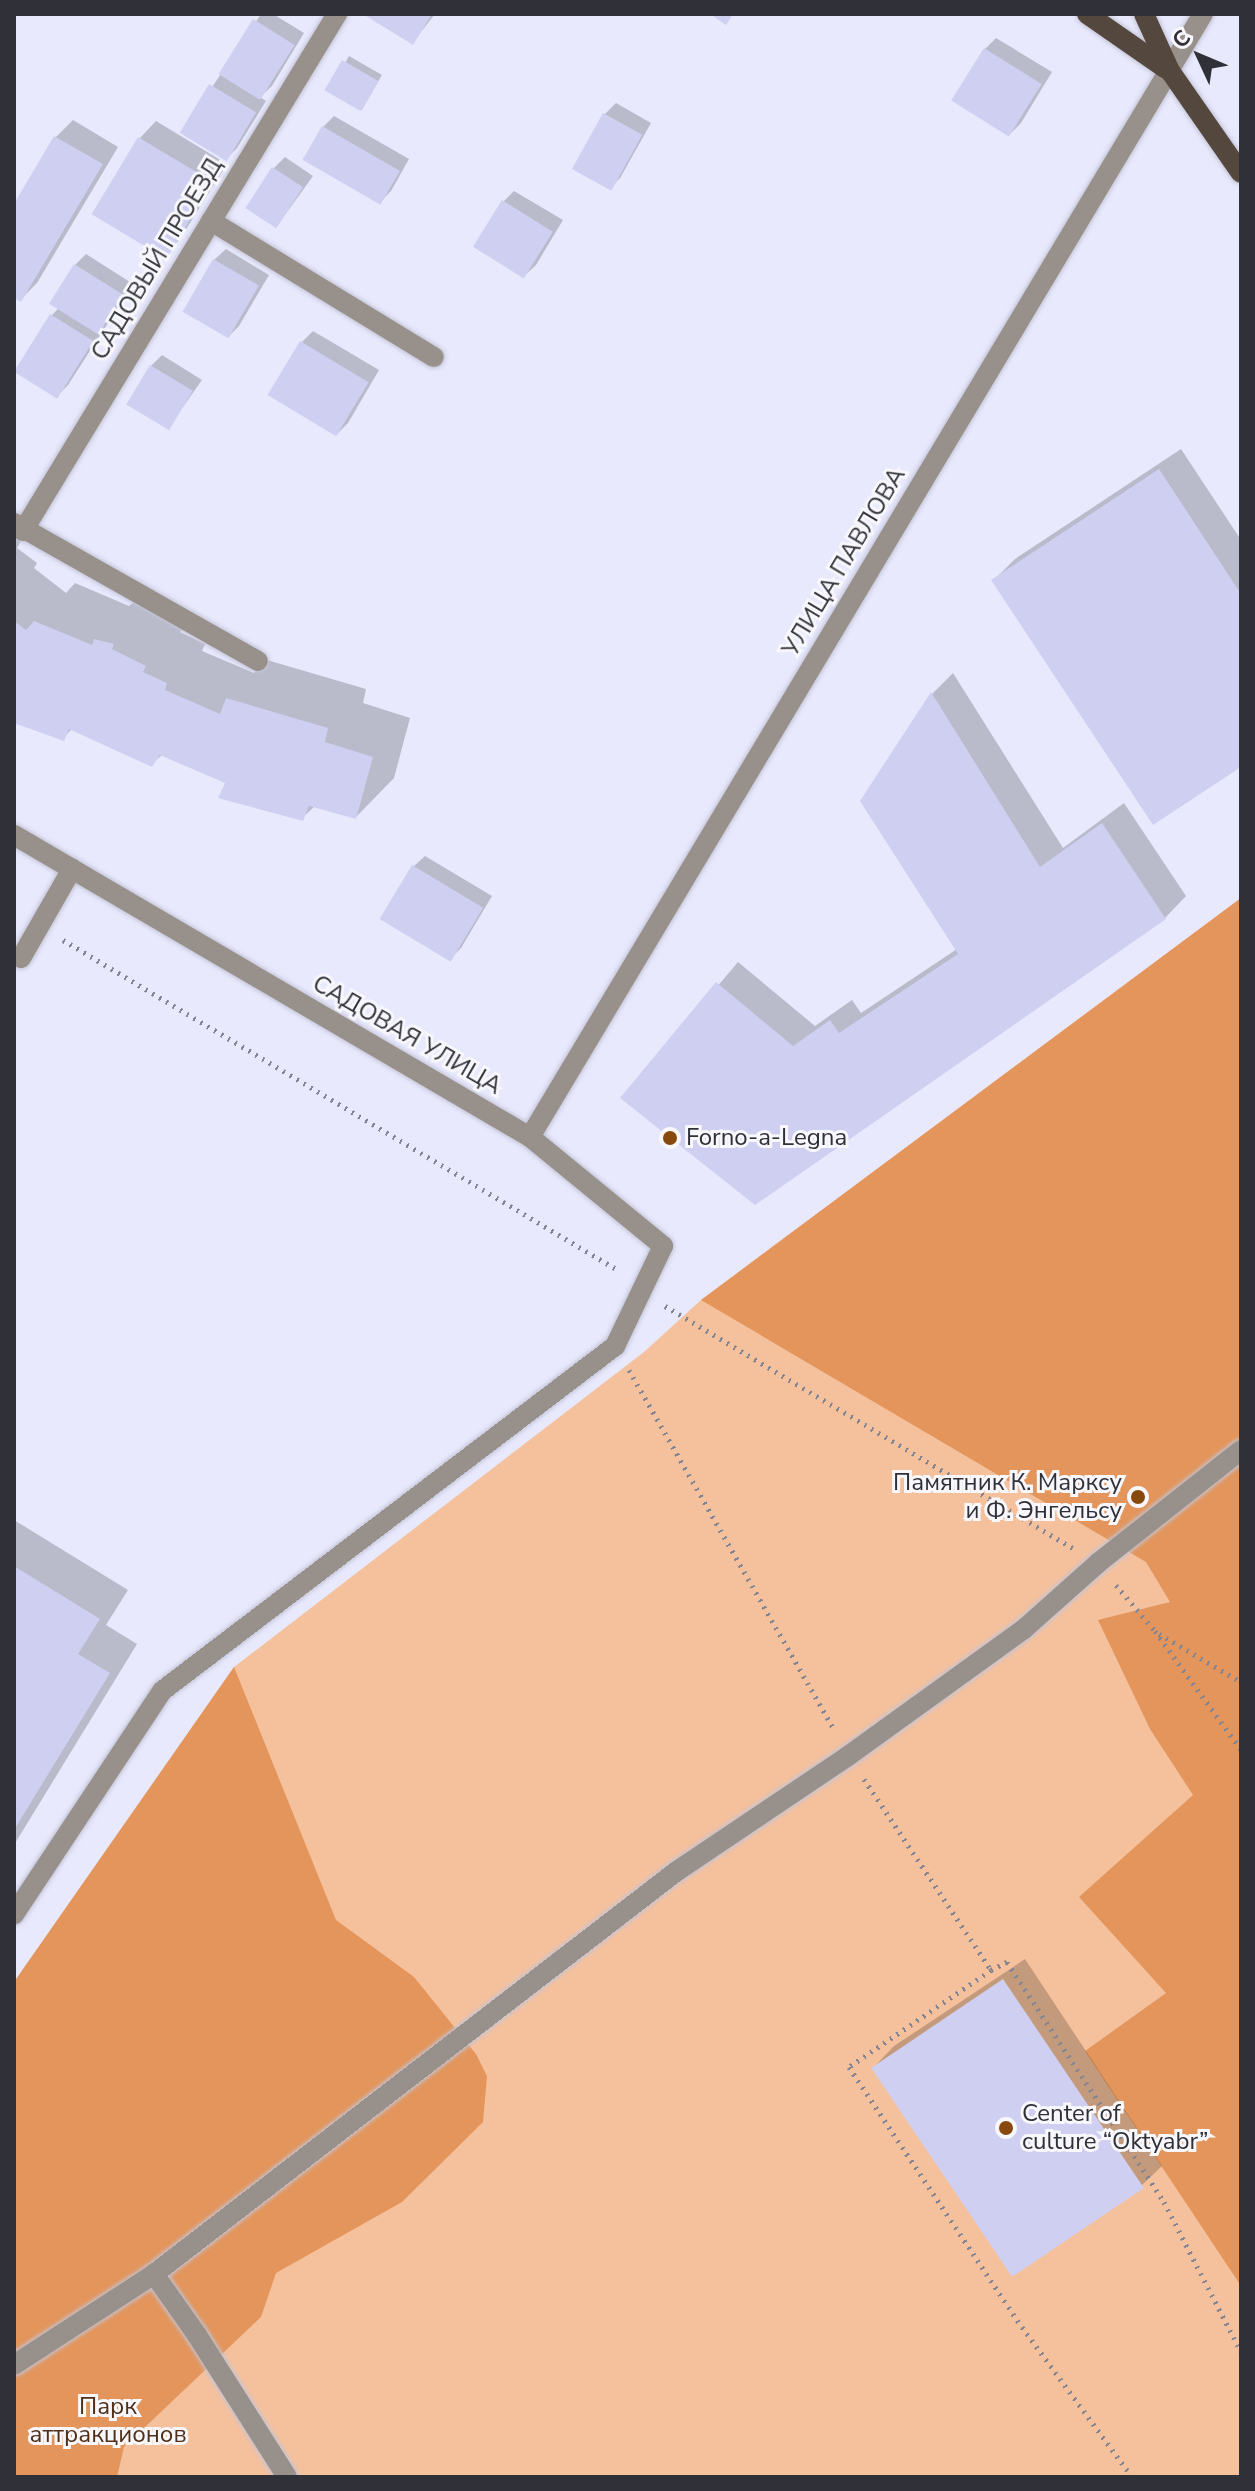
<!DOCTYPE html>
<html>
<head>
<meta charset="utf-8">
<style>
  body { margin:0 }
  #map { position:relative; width:1255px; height:2491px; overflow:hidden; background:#e8e9fd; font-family:"Nunito Sans",sans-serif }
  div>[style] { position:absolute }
  .green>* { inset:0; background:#f5c19d }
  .forest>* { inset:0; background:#e3955b }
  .shadow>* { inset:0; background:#0003; transform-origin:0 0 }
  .building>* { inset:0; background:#cfcff2; transform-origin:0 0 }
  .path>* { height:5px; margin-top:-2.5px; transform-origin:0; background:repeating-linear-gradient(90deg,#848592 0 2px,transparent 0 8px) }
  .roads { filter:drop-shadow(0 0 2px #c3c4d6) drop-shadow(0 0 2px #c3c4d6) }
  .minor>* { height:20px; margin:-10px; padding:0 10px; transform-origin:10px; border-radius:10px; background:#98908a }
  .major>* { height:20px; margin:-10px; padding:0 10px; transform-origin:10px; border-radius:10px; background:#54473d }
  .dots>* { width:22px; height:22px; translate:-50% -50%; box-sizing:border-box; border:4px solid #f7f7fc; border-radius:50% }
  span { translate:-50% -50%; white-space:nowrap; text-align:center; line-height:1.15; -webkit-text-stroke:6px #f7f7fc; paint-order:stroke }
  .street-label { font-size:24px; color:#303038 }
  .poi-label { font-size:24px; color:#303038 }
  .left { translate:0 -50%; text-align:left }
  .right { translate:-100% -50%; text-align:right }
  .park-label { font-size:24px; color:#503018 }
  .frame { position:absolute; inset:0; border:16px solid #303038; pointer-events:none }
  .north { position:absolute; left:1159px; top:16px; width:80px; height:80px; -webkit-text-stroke:6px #f7f7fc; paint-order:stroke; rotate:314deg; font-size:22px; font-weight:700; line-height:32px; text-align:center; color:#303038 }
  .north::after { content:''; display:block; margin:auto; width:28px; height:36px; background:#303038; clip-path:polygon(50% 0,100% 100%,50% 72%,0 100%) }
</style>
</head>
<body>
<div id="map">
  <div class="green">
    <i style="clip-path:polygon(1241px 898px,1241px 2477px,14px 2477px,14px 1982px,234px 1667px,644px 1352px,701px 1300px)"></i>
  </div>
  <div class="forest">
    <i style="clip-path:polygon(1241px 898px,1241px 2286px,1085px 2051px,1166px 1993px,1079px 1897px,1193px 1795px,1150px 1729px,1098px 1620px,1170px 1602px,1146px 1562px,701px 1300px)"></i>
    <i style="clip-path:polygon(234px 1667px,336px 1920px,414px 1977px,476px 2054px,487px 2076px,483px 2122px,402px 2202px,276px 2273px,261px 2317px,124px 2447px,117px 2477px,14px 2477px,14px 1982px)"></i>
  </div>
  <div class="shadow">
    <i style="clip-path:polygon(261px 14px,273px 14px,304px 33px,272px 86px,260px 97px,266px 101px,237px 148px,226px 159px,182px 132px)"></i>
    <i style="clip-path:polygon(367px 14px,435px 14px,413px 42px)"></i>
    <i style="clip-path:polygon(996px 38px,1052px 72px,1021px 123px,1010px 134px,985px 49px)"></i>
    <i style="left:349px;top:56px;width:38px;height:40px;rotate:30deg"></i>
    <i style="clip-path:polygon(616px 103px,651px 123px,620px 178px,609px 189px,605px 114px)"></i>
    <i style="clip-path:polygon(334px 116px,409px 159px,391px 191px,380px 202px,323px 127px)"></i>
    <i style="clip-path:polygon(73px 120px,118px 147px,37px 283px,21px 299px,14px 295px,14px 208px,56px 137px)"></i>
    <i style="clip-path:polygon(156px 121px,227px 164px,180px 239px,164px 255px,93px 212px,140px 138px)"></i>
    <i style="clip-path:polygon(285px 157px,313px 176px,277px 226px,274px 168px)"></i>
    <i style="clip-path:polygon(514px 191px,563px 220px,536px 265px,524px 276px,503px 202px)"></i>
    <i style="clip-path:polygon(226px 249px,269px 275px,239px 326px,228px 337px,214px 260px)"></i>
    <i style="clip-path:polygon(86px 254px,133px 284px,68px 385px,57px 396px,51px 316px,59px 308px,75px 265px)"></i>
    <i style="clip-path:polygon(313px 331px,379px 370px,348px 423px,337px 434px,302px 342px)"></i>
    <i style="clip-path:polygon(162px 355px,202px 380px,168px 428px,151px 366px)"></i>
    <i style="clip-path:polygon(1181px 449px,1241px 540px,1241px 764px,994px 580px,1015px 559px)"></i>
    <i style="clip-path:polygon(14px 536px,21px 541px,17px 548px,37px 563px,34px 568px,66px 593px,75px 583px,129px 606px,135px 601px,184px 627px,180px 632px,205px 644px,202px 651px,254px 673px,267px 660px,366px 689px,363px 703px,410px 718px,394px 778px,356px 817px,315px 806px,302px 818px,163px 754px,152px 764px,73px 728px,63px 738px,14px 721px)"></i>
    <i style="clip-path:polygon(953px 673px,1063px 848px,1124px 803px,1186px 896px,1165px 918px,755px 1202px,623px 1098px,738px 962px,815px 1026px,852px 1000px,861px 1013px,957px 949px,862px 801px,933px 693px)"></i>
    <i style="clip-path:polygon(425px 856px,492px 896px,461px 948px,450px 959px,413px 867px)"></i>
    <i style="clip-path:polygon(14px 1520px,128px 1590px,106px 1625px,137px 1644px,14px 1845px)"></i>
    <i style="clip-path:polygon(1025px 1959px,1162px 2166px,1140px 2187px,873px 2068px,894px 2046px)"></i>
  </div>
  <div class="building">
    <i style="clip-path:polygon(363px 14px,432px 14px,413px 45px)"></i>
    <i style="clip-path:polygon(710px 14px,733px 14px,726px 25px)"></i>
    <i style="left:253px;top:19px;width:49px;height:65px;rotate:32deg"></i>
    <i style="left:984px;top:48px;width:68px;height:62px;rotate:32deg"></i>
    <i style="left:342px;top:60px;width:42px;height:35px;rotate:30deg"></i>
    <i style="left:209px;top:84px;width:55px;height:57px;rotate:31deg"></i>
    <i style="left:603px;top:113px;width:45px;height:64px;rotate:29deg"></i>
    <i style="left:322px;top:126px;width:90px;height:39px;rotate:30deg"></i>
    <i style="clip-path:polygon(54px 136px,103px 164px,21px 302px,14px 298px,14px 204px)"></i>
    <i style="left:138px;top:137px;width:87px;height:90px;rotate:31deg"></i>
    <i style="left:272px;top:167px;width:37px;height:49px;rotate:33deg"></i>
    <i style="left:502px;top:200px;width:60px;height:55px;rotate:32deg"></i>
    <i style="left:213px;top:259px;width:53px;height:61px;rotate:30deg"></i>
    <i style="left:74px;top:264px;width:58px;height:47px;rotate:32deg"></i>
    <i style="left:50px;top:314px;width:51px;height:68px;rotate:32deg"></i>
    <i style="left:300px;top:341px;width:80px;height:63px;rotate:31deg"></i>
    <i style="left:150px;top:365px;width:50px;height:46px;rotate:31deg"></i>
    <i style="clip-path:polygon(1159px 469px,1241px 594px,1241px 767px,1153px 825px,991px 580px)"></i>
    <i style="clip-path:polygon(14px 621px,26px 630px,34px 621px,92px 645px,94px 639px,114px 644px,112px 649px,146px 666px,143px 672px,167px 683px,165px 690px,220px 714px,226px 698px,328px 728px,325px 742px,373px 757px,356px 819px,309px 806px,303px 821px,218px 798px,225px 783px,160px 755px,152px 767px,69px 729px,64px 741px,14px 723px)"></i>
    <i style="clip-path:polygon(931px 692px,1040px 867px,1102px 823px,1166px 919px,755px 1205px,620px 1098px,716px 982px,793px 1046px,830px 1020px,839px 1033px,958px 954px,860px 801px)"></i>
    <i style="left:412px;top:865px;width:83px;height:63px;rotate:31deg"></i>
    <i style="clip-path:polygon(14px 1566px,100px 1619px,78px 1654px,110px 1673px,14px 1830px)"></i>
    <i style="left:1003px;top:1979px;width:252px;height:159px;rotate:56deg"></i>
  </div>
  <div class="path">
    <i style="left:63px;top:940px;width:646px;rotate:30.74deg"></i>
    <i style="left:665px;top:1306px;width:474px;rotate:30.7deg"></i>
    <i style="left:629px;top:1370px;width:414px;rotate:60.3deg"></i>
    <i style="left:1116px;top:1585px;width:60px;rotate:49.7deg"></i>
    <i style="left:1155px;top:1631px;width:147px;rotate:54.1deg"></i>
    <i style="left:1159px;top:1634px;width:95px;rotate:30.3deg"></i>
    <i style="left:864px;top:1779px;width:229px;rotate:56.4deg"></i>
    <i style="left:991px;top:1970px;width:18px;rotate:-27deg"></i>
    <i style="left:1007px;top:1962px;width:287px;rotate:56.8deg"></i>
    <i style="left:1164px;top:2202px;width:169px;rotate:62.8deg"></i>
    <i style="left:991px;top:1970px;width:172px;rotate:145.7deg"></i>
    <i style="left:849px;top:2067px;width:312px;rotate:56.4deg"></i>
    <i style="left:1022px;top:2327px;width:186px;rotate:53.7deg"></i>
  </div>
  <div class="roads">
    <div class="minor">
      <i style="left:211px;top:221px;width:261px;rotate:31.4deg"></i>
      <i style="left:14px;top:523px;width:280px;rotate:29.5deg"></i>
      <i style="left:23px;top:531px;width:605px;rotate:-58.73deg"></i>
      <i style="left:14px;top:835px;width:598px;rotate:30.34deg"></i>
      <i style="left:530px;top:1137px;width:172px;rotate:39.3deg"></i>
      <i style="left:663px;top:1246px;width:111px;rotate:115.6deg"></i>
      <i style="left:615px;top:1346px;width:569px;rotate:142.71deg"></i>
      <i style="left:162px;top:1691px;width:268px;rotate:123.5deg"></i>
      <i style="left:21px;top:958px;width:103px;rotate:-60.2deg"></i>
      <i style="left:530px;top:1137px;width:1309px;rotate:-59.07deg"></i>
      <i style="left:14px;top:2365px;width:167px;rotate:-33deg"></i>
      <i style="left:287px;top:2477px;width:168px;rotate:-122.4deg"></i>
      <i style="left:197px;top:2335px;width:75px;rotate:-125.2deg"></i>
      <i style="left:154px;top:2274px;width:660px;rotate:-37.62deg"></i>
      <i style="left:677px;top:1871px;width:206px;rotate:-33.9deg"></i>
      <i style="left:848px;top:1756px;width:217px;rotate:-35.8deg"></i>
      <i style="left:1024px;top:1629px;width:99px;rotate:-41.7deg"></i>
      <i style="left:1098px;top:1563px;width:182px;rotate:-38.3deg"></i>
    </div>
    <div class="major">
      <i style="left:1087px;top:14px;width:96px;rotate:34.8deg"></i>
      <i style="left:1144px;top:14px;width:63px;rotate:65.5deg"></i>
      <i style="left:1170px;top:71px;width:124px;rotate:55.2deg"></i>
    </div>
  </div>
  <div class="dots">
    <i style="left:670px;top:1138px;background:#88490e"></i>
    <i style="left:1138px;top:1497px;background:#88490e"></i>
    <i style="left:1006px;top:2128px;background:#88490e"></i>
  </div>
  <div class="street-label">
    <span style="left:157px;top:259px;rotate:-59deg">САДОВЫЙ ПРОЕЗД</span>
    <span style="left:844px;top:562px;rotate:-59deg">УЛИЦА ПАВЛОВА</span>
    <span style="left:407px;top:1035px;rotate:30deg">САДОВАЯ УЛИЦА</span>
  </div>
  <div class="poi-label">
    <span class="left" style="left:686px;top:1138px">Forno-a-Legna</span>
    <span class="right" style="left:1122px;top:1497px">Памятник К. Марксу<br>и Ф. Энгельсу</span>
    <span class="left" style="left:1022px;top:2128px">Center of<br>culture “Oktyabr”</span>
  </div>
  <div class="park-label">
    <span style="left:108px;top:2421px">Парк<br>аттракционов</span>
  </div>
  <div class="frame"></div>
  <div class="north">С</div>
</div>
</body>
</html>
